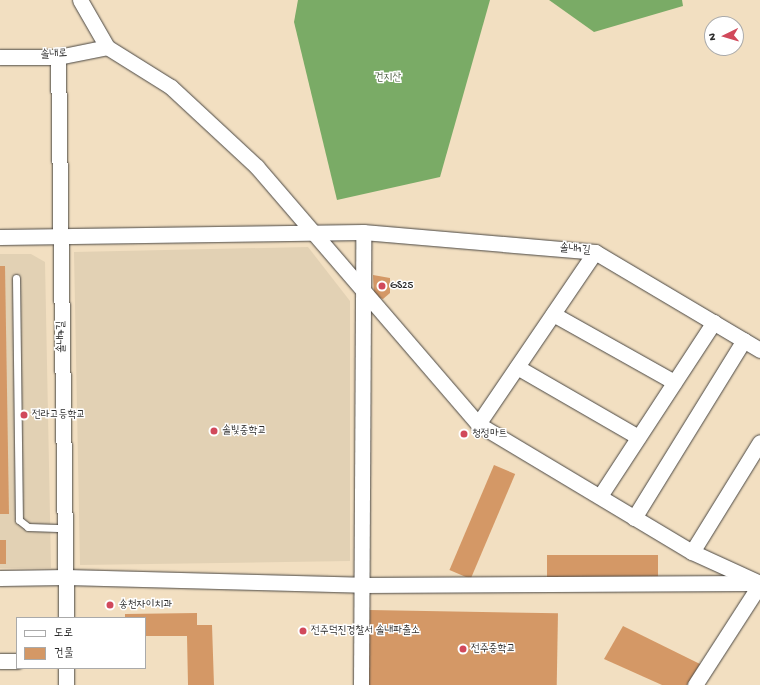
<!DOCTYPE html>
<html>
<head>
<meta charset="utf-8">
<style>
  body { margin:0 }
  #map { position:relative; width:760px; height:685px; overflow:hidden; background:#f2dfc1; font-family:"Gochi Hand","Poor Story",sans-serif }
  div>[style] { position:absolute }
  .built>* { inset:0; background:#e2d1b4 }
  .forest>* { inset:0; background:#7aab66 }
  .building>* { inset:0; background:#d49866; transform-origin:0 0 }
  .roads { filter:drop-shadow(0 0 1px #494642) drop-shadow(0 0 1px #494642) }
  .lane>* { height:7px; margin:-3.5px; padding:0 3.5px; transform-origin:3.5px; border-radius:3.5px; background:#fff }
  .street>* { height:15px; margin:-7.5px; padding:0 7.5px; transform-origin:7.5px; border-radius:7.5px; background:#fff }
  .dots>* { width:11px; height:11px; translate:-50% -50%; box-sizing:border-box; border:2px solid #fff; border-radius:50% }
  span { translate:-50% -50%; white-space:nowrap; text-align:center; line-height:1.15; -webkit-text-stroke:3px #fff; paint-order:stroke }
  .street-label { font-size:11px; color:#2b2b2b }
  .park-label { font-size:11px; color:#526145 }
  .poi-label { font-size:11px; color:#2b2b2b }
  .left { translate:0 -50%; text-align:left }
  .legend { position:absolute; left:16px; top:617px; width:130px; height:52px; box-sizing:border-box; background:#fff; border:1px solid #aaa; margin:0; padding:5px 7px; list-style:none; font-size:12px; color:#2b2b2b }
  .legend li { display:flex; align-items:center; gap:8px; height:20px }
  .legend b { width:20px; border:1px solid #aaa }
  .north { position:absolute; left:704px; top:16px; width:40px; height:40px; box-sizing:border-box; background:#fff; border:1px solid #aaa; border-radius:50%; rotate:265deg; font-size:11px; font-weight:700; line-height:16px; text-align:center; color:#2b2b2b }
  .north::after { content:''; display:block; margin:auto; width:14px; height:18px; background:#d1495b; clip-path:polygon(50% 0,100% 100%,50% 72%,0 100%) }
</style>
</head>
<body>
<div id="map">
  <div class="built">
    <i style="clip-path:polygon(308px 247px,350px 301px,350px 561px,80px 565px,74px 252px)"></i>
    <i style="clip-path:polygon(0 254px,31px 254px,45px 262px,51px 568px,0 568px)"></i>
  </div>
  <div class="forest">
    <i style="clip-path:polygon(298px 0,490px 0,440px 177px,337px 200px,294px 22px)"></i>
    <i style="clip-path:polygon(549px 0,682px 0,683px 6px,594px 32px)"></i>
  </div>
  <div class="building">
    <i style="clip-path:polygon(0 266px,5px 266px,9px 514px,0 514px)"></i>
    <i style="clip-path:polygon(373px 275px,390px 278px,390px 293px,383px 299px,374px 296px)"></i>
    <i style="left:494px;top:465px;width:23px;height:114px;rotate:23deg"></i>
    <i style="left:6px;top:540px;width:24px;height:6px;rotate:90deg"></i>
    <i style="left:658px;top:555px;width:24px;height:111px;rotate:90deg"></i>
    <i style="left:369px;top:610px;width:189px;height:75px;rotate:1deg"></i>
    <i style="clip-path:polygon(197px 613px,197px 625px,212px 625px,214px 685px,188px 685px,187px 636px,145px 636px,145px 618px,125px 618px,125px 614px)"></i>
    <i style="clip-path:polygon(623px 626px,700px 664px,687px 685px,662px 685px,604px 659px)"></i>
  </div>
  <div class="roads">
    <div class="lane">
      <i style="left:16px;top:278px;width:242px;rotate:89.3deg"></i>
      <i style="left:19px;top:520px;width:11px;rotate:38deg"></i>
      <i style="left:28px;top:527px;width:37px;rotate:2deg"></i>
    </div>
    <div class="street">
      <i style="left:80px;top:0;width:54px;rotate:60.1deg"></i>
      <i style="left:107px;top:47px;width:75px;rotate:32deg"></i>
      <i style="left:171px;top:87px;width:117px;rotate:42.9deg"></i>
      <i style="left:257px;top:167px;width:339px;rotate:49.3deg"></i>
      <i style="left:478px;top:424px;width:249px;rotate:30.9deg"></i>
      <i style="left:692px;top:552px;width:75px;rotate:24.5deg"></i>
      <i style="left:0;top:57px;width:58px"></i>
      <i style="left:58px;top:57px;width:50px;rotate:-11.5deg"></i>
      <i style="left:58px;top:57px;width:561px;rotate:89.18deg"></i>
      <i style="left:0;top:237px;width:363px;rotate:-0.8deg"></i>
      <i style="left:363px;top:232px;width:233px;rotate:4.9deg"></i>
      <i style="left:595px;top:252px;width:192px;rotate:30.7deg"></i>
      <i style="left:553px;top:314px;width:139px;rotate:29.3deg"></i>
      <i style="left:517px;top:367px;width:140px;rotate:30deg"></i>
      <i style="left:478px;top:424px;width:208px;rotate:-55.8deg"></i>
      <i style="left:600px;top:496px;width:208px;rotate:-56.8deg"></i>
      <i style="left:634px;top:518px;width:209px;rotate:-58.3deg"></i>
      <i style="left:692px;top:552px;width:129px;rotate:-58.3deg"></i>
      <i style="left:0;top:578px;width:66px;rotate:-0.9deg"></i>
      <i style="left:66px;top:577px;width:296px;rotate:1.5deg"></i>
      <i style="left:362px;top:585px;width:393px;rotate:-0.3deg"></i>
      <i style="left:0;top:661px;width:17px"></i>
      <i style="left:66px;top:685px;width:17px;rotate:-90deg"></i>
      <i style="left:361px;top:685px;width:453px;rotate:-89.7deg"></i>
      <i style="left:695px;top:685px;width:120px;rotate:-57.2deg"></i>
    </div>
  </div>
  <div class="dots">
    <i style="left:382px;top:286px;background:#d1495b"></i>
    <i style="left:24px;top:415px;background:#d1495b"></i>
    <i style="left:214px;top:431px;background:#d1495b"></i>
    <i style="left:464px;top:434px;background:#d1495b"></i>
    <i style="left:110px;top:605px;background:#d1495b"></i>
    <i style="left:303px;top:631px;background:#d1495b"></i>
    <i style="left:463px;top:649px;background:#d1495b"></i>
  </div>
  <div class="street-label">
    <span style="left:54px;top:55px;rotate:-4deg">솔내로</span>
    <span style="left:575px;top:250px;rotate:5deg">솔내1길</span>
    <span style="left:62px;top:337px;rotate:-91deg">솔내7길</span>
  </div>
  <div class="park-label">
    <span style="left:388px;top:78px">건지산</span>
  </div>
  <div class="poi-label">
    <span class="left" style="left:390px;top:286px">GS25</span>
    <span class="left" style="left:32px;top:415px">전라고등학교</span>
    <span class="left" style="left:222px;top:431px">솔빛중학교</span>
    <span class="left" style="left:472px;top:434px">청정마트</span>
    <span class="left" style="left:119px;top:605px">송천자이치과</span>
    <span class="left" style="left:311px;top:631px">전주덕진경찰서 솔내파출소</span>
    <span class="left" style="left:471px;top:649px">전주중학교</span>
  </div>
  <ul class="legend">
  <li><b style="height:5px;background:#fff"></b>도로</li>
  <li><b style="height:11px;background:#d49866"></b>건물</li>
  </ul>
  <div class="north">N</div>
</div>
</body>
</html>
